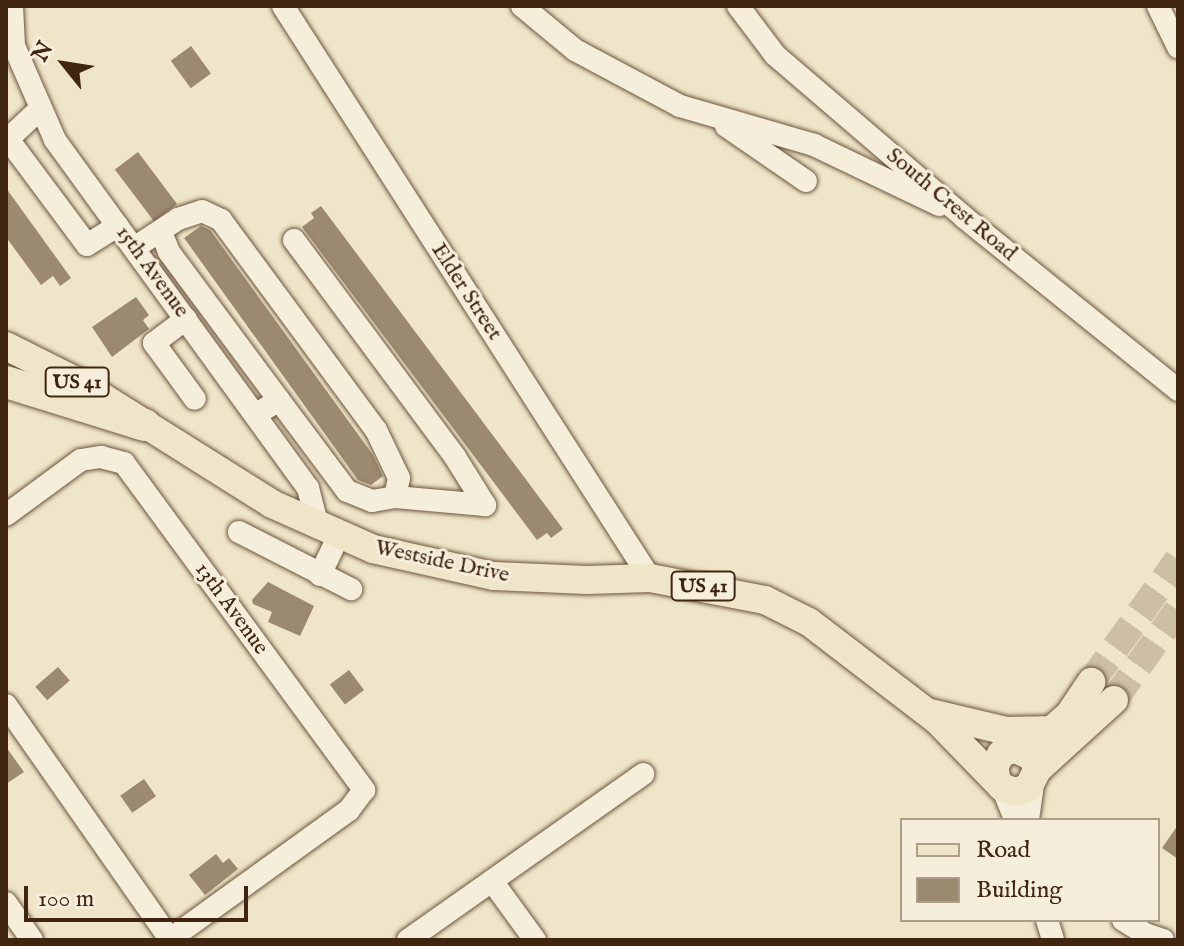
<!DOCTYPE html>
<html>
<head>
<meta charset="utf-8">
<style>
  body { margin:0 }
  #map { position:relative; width:1184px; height:946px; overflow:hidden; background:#efe5c8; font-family:"IM FELL English",serif }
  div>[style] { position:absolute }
  .building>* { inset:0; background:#9b8970; transform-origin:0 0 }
  .major-tunnel>* { height:28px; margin-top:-14px; transform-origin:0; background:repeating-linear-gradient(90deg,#ccbfa3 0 28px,transparent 0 42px) }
  .roads { filter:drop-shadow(0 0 2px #6c553e) drop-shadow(0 0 2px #6c553e) }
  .minor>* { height:22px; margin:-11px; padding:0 11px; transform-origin:11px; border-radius:11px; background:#f5eedb }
  .major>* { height:28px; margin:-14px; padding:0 14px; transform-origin:14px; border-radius:14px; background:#efe5c8 }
  .highway>* { height:32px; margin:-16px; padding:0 16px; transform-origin:16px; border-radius:16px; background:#efe5c8 }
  span { translate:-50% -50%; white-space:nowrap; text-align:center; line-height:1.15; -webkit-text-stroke:6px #f5eedb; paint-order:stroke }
  .shield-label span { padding:2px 6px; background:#f5eedb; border:2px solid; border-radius:6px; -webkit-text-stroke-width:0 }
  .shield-label { font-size:20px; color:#402510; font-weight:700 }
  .street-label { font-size:22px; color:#402510 }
  .frame { position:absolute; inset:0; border:8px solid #402510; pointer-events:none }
  .legend { position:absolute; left:900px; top:818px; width:260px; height:104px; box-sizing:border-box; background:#f5eedb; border:2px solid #ad9e8a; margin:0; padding:10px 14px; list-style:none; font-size:24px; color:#402510 }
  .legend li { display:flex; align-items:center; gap:16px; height:40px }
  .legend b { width:40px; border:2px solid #ad9e8a }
  .north { position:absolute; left:24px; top:24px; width:80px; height:80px; -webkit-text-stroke:6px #f5eedb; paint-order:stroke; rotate:300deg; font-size:22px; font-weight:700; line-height:32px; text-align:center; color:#402510 }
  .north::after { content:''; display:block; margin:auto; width:28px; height:36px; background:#402510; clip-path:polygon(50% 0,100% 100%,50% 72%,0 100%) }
  .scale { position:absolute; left:24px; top:886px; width:224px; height:36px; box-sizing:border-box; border:4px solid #402510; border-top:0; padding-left:10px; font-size:24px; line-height:28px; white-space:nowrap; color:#402510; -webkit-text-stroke:6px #f5eedb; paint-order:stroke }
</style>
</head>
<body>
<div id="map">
  <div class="building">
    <i style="left:191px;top:46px;width:34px;height:25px;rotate:54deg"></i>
    <i style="left:138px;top:152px;width:65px;height:29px;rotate:53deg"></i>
    <i style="clip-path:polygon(6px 188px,71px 278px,60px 286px,53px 276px,41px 285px,6px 237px)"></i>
    <i style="clip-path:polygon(321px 206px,563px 529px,551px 538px,547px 533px,537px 540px,302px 227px,314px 218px,311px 213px)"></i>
    <i style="clip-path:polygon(201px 226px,210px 230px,373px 455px,383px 476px,371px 485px,358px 480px,184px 238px)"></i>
    <i style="clip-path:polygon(136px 297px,149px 315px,143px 320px,149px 329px,112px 357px,92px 327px)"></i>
    <i style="clip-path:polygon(268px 582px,314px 606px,300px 636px,268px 622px,272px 612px,253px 604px,252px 600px)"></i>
    <i style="left:58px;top:667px;width:18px;height:30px;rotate:49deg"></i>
    <i style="left:349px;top:670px;width:25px;height:24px;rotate:53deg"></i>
    <i style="clip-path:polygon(6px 747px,24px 772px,6px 784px)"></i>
    <i style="left:144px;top:779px;width:21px;height:29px;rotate:55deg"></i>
    <i style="clip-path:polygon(1178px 825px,1178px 859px,1162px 848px)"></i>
    <i style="clip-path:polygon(216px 854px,223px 863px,229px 858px,238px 869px,205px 895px,189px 875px)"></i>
  </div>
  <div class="major-tunnel">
    <i style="left:1091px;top:682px;width:150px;rotate:-54.5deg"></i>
    <i style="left:1114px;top:700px;width:110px;rotate:-54.6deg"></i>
  </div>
  <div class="roads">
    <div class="minor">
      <i style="left:12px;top:6px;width:40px;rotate:87.1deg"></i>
      <i style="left:14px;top:46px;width:103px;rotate:66.4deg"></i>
      <i style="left:55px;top:140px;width:430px;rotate:54deg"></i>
      <i style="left:308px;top:488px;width:40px;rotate:75.6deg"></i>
      <i style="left:283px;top:6px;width:680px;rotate:57.32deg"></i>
      <i style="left:522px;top:6px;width:69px;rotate:39.7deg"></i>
      <i style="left:575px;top:50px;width:119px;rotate:28.1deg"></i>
      <i style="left:680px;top:106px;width:140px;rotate:16.2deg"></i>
      <i style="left:814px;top:145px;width:139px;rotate:25.6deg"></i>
      <i style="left:738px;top:6px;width:61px;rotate:52.9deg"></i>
      <i style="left:775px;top:55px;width:250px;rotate:40.6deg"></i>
      <i style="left:965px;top:218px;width:274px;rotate:38.9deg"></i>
      <i style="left:1158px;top:6px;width:46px;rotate:64deg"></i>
      <i style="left:40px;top:109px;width:44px;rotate:136.8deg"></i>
      <i style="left:8px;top:139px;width:132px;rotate:53.3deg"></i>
      <i style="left:87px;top:245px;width:36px;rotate:-32deg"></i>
      <i style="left:726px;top:126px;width:97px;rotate:34.5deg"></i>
      <i style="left:161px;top:232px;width:22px;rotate:68deg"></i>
      <i style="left:169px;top:252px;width:184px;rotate:53.4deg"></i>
      <i style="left:294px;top:240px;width:270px;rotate:53.4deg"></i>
      <i style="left:455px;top:457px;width:57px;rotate:58deg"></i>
      <i style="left:485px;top:505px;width:90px;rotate:-174.9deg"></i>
      <i style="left:134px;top:248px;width:53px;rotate:-33.4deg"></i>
      <i style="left:178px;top:219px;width:25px;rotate:-18deg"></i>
      <i style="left:202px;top:211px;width:21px;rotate:25deg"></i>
      <i style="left:221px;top:220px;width:261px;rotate:53.6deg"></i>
      <i style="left:376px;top:430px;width:53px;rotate:64.4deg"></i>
      <i style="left:399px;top:478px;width:19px;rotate:102deg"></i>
      <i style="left:395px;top:497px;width:23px;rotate:170deg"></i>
      <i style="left:372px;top:501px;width:27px;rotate:-158deg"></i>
      <i style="left:347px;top:491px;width:114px;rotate:-126.8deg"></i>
      <i style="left:279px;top:400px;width:28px;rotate:148deg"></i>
      <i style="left:186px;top:319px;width:40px;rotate:143deg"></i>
      <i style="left:154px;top:343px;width:69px;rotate:53.8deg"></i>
      <i style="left:6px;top:515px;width:93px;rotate:-36.3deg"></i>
      <i style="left:81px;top:460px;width:20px;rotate:-9deg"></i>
      <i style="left:101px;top:457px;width:24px;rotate:15deg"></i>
      <i style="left:124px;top:463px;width:406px;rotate:53.7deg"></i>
      <i style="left:364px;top:790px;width:25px;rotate:127deg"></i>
      <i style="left:349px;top:810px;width:222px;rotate:144.2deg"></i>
      <i style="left:239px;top:532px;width:126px;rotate:27deg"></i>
      <i style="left:320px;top:575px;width:44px;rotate:-64.6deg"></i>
      <i style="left:6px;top:705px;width:286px;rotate:55deg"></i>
      <i style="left:1002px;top:787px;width:35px;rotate:68deg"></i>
      <i style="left:1028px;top:820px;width:37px;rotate:-82deg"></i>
      <i style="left:492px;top:881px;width:73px;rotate:53.9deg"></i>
      <i style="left:6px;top:903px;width:45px;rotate:54.9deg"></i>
      <i style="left:1047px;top:920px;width:21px;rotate:73deg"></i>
      <i style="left:1123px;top:920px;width:26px;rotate:32deg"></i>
      <i style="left:1145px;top:934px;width:19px;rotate:18deg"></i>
      <i style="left:408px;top:940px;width:288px;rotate:-35.2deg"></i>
    </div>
    <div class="major">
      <i style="left:6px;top:346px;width:83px;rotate:26.6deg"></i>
      <i style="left:80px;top:383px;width:227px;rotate:32.2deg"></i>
      <i style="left:272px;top:504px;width:111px;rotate:24deg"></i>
      <i style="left:373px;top:549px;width:124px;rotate:12.6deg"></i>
      <i style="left:494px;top:576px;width:93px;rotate:2.5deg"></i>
      <i style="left:587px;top:580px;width:63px;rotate:-1.8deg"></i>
      <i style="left:650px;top:578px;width:117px;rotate:10.8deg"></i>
      <i style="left:765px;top:600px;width:49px;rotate:26.6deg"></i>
      <i style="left:809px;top:622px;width:163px;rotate:37.5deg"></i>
      <i style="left:938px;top:721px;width:92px;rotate:45.9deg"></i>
      <i style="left:1002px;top:787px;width:14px;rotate:21deg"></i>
      <i style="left:1015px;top:792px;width:14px;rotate:-17deg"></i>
      <i style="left:1028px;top:788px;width:20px;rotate:-63deg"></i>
      <i style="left:1037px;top:770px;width:14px;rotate:-107deg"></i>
      <i style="left:1033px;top:757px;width:21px;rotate:-155deg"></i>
      <i style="left:1014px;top:748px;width:14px;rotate:155deg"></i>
      <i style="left:1001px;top:754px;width:15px;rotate:118deg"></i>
      <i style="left:994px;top:767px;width:14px;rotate:78deg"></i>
      <i style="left:931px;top:713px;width:77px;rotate:13.5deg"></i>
      <i style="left:1006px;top:731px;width:49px;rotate:-1.2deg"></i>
      <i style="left:1039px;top:741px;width:40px;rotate:-41deg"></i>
      <i style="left:1069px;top:715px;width:40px;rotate:-56deg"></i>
      <i style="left:1037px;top:770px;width:104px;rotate:-42.3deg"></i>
    </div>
    <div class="highway">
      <i style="left:6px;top:382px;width:145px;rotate:17.2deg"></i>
    </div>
  </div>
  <div class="shield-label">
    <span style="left:77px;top:382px">US 41</span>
    <span style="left:703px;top:586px">US 41</span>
  </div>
  <div class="street-label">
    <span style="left:951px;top:205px;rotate:40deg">South Crest Road</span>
    <span style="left:152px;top:272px;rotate:54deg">15th Avenue</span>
    <span style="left:466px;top:292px;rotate:57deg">Elder Street</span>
    <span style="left:442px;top:562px;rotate:12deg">Westside Drive</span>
    <span style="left:231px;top:609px;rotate:54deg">13th Avenue</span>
  </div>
  <div class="frame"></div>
  <ul class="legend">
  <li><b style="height:10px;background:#efe5c8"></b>Road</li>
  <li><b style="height:22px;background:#9b8970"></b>Building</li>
  </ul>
  <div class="north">N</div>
  <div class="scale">100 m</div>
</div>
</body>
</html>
